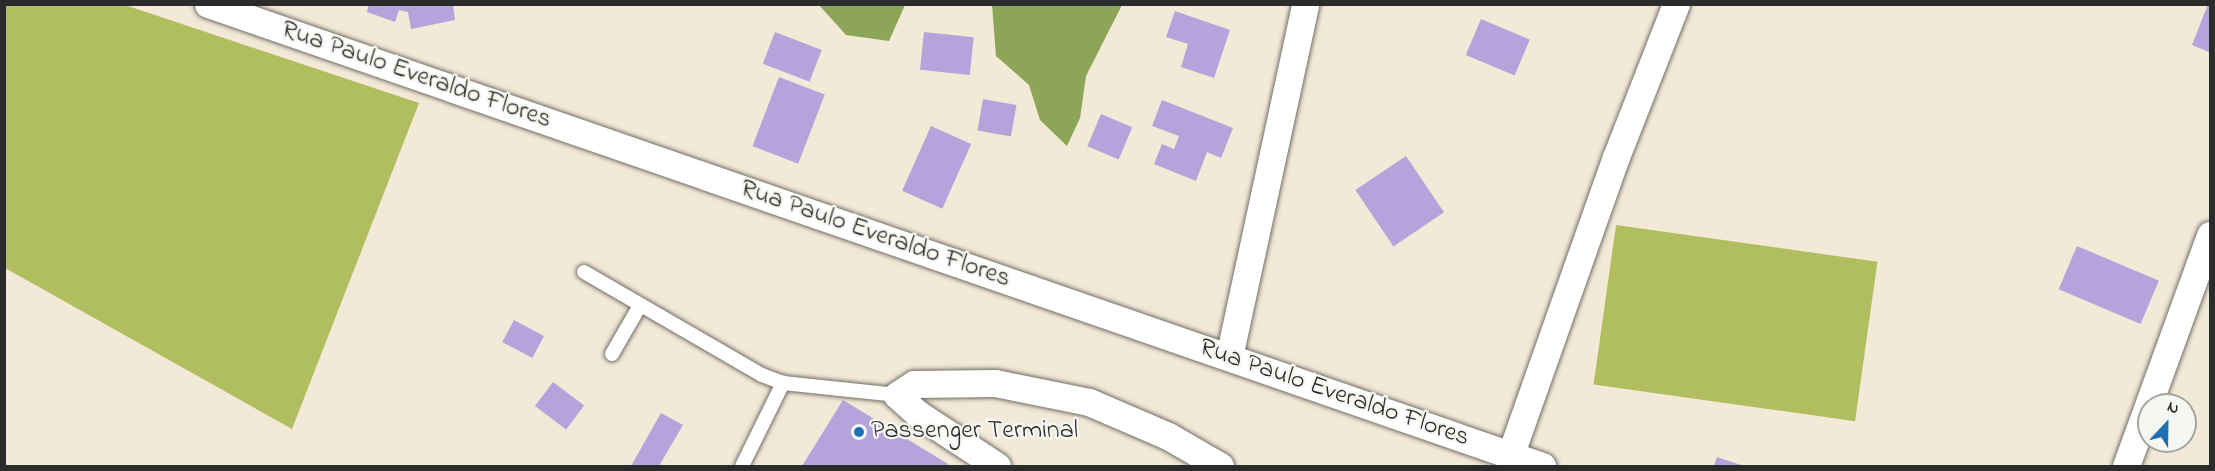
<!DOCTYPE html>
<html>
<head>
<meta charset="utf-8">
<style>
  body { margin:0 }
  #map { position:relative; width:2215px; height:471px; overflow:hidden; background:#f3e9d7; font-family:"Indie Flower",sans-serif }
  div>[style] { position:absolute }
  .green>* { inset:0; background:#b1be60; transform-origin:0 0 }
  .forest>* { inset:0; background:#8ca556 }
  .building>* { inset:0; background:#b5a4dc; transform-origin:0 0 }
  .roads { filter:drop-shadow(0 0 2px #716e67) drop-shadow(0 0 2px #716e67) }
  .lane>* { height:14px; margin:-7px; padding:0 7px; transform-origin:7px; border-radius:7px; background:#fff }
  .street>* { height:27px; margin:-13.5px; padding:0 13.5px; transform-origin:13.5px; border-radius:13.5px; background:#fff }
  .dots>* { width:16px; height:16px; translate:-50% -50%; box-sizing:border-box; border:3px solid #f6f6f2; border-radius:50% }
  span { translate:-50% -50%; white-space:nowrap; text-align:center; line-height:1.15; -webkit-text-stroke:4.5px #f6f6f2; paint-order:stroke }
  .street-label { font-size:26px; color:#2b2b2b }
  .poi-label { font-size:26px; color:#2b2b2b }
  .left { translate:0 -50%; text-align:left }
  .frame { position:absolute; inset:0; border:6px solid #2b2b2b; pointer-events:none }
  .north { position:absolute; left:2137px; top:393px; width:60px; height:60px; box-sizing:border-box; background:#f6f6f2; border:2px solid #a5a5a2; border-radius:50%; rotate:22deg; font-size:16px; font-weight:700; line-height:24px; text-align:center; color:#2b2b2b }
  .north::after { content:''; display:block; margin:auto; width:21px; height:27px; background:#1f6fb2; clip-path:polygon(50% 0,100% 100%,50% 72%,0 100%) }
</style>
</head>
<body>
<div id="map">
  <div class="green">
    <i style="clip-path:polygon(5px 4px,125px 5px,419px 103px,292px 429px,5px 268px)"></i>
    <i style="left:1616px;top:225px;width:264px;height:161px;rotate:8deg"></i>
  </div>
  <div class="forest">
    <i style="clip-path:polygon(819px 5px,905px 5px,889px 41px,846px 35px)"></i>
    <i style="clip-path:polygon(992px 5px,1122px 5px,1086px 76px,1080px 118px,1067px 146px,1040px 120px,1029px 85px,996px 56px)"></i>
  </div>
  <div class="building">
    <i style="clip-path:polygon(369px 4px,453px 4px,455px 20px,411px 29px,408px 12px,399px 10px,395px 22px,367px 12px)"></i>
    <i style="clip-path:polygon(2208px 4px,2210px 4px,2209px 52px,2192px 45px)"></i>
    <i style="clip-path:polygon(1175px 11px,1230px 30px,1214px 78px,1181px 67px,1188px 44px,1166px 37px)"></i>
    <i style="left:1481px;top:19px;width:53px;height:39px;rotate:23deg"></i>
    <i style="left:775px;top:32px;width:50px;height:34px;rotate:21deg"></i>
    <i style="left:924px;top:32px;width:50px;height:38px;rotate:6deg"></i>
    <i style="left:779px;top:77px;width:49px;height:74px;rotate:21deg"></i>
    <i style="left:983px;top:99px;width:34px;height:32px;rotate:10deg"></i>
    <i style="clip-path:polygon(1162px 100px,1233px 128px,1221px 158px,1207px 152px,1196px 181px,1154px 164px,1162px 144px,1174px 149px,1179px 136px,1152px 126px)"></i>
    <i style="left:1101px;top:114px;width:34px;height:35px;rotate:23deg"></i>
    <i style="left:931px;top:126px;width:44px;height:71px;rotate:24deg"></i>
    <i style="left:1406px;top:156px;width:68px;height:61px;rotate:56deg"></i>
    <i style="left:2077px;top:246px;width:89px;height:47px;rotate:23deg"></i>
    <i style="left:514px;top:320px;width:34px;height:25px;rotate:28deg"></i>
    <i style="left:553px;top:382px;width:39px;height:30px;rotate:37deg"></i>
    <i style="clip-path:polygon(843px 400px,948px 464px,946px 466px,802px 466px)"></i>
    <i style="clip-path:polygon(661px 413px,683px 425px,659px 466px,631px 466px)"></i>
    <i style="clip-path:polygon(1717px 457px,1744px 466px,1714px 466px)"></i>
  </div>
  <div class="roads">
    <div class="lane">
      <i style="left:584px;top:272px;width:206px;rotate:30.1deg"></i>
      <i style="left:762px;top:375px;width:22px;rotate:21deg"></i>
      <i style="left:783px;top:383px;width:115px;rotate:6deg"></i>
      <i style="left:612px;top:354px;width:54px;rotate:-60.1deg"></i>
      <i style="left:742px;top:466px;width:93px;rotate:-63.7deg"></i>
    </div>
    <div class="street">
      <i style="left:208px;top:4px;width:1412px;rotate:19.1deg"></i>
      <i style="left:1229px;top:357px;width:361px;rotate:-77.8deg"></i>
      <i style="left:1510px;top:456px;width:317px;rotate:-70.5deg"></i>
      <i style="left:1616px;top:157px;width:164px;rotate:-68.6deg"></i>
      <i style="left:997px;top:466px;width:95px;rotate:-146.6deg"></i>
      <i style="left:918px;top:414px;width:28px;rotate:-138deg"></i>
      <i style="left:897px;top:395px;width:20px;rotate:-33deg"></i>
      <i style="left:914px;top:384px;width:81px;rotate:-0.7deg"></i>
      <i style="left:995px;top:383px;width:96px;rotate:11.4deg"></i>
      <i style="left:1089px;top:402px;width:86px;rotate:23.3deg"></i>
      <i style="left:1168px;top:436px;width:60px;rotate:30deg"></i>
      <i style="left:2126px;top:466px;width:246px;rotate:-70deg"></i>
    </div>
  </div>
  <div class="dots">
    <i style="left:859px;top:432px;background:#1f6fb2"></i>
  </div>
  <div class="street-label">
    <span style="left:416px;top:76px;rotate:19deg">Rua Paulo Everaldo Flores</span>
    <span style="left:875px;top:235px;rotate:19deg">Rua Paulo Everaldo Flores</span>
    <span style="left:1334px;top:394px;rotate:19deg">Rua Paulo Everaldo Flores</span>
  </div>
  <div class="poi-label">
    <span class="left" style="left:871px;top:432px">Passenger Terminal</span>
  </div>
  <div class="frame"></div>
  <div class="north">N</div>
</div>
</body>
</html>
